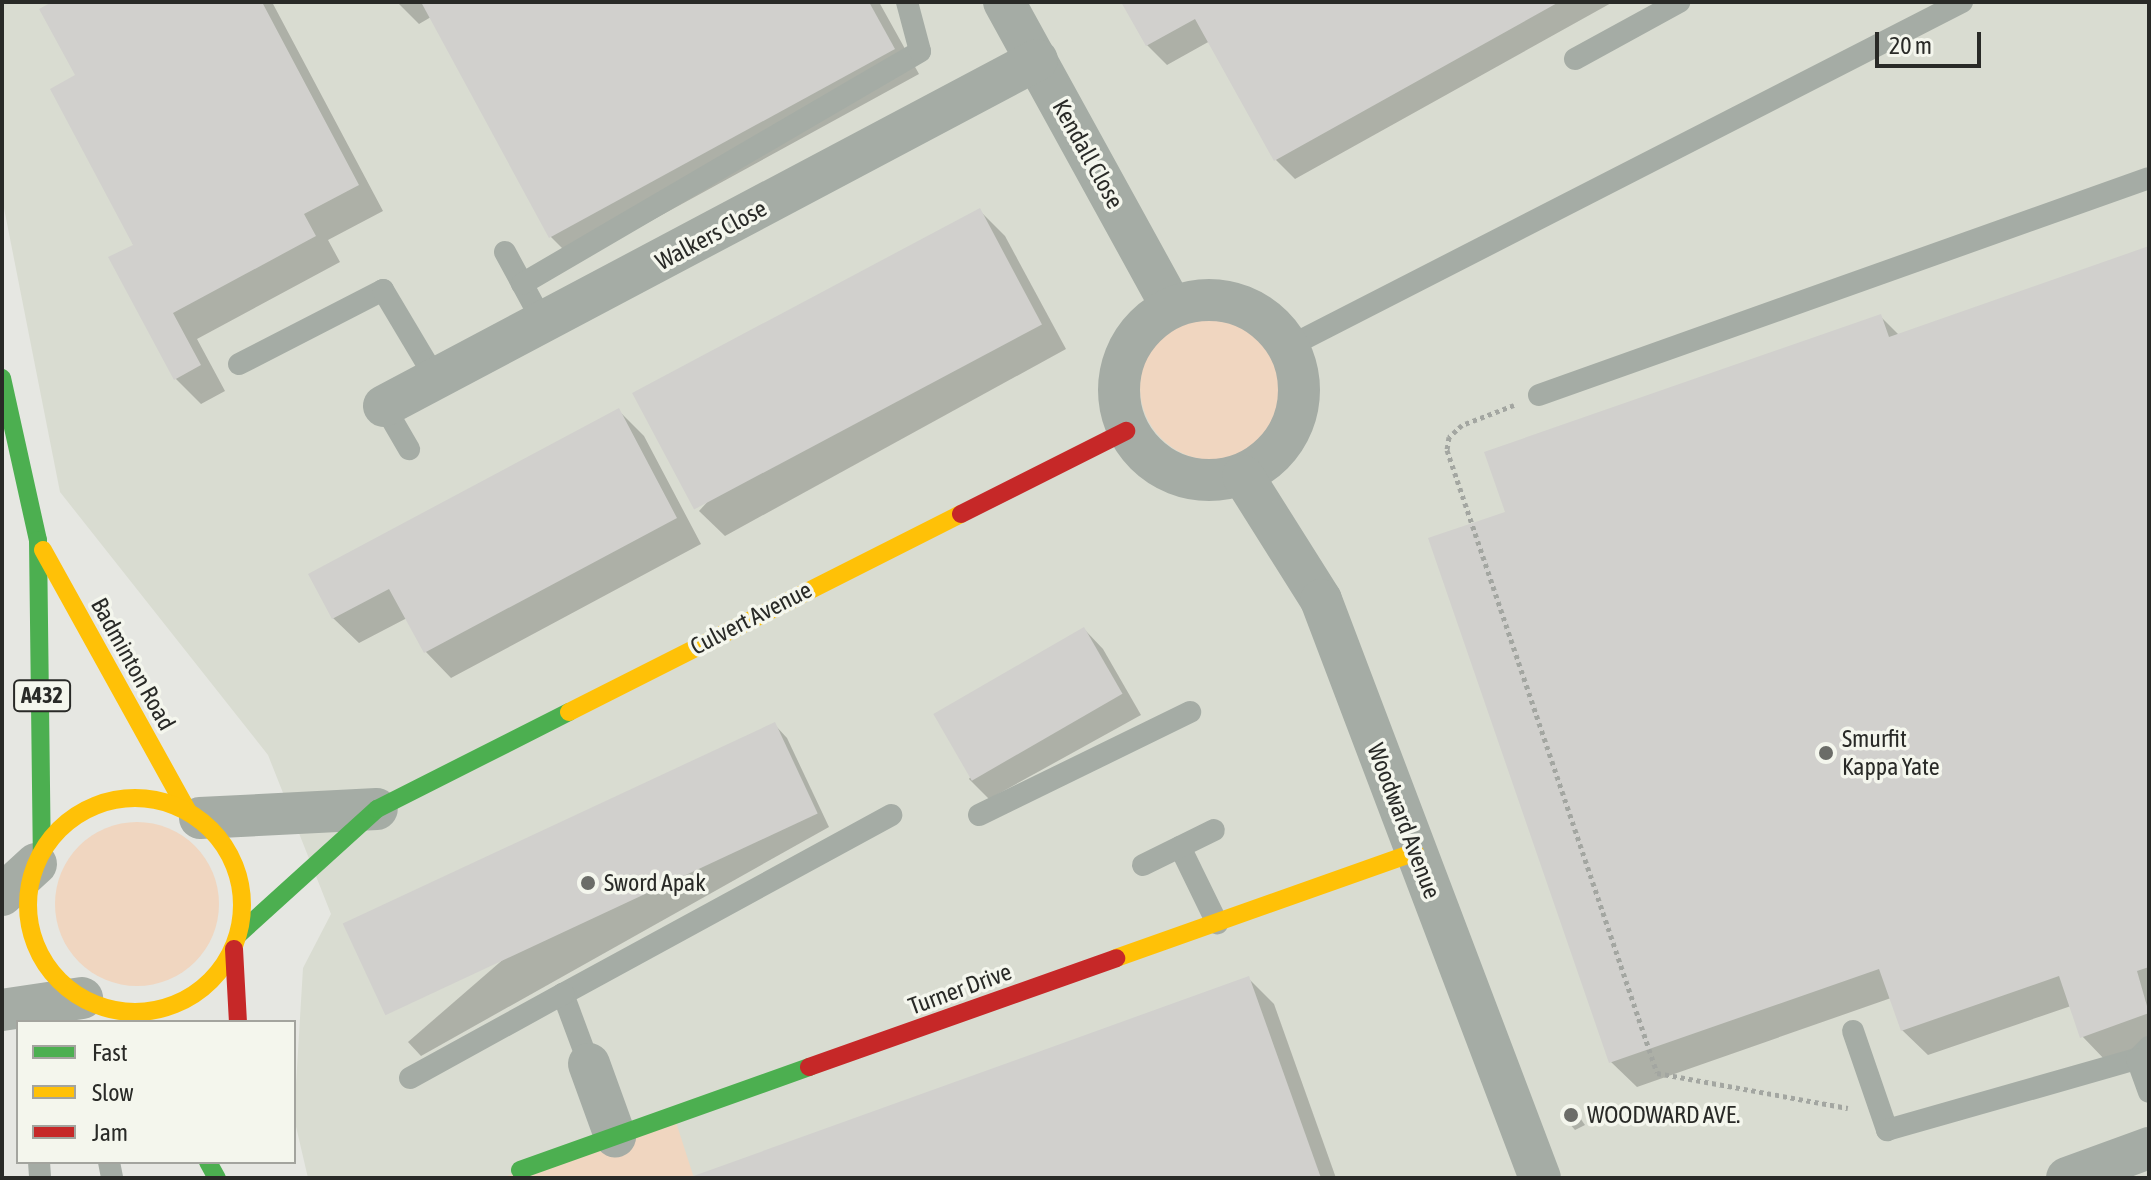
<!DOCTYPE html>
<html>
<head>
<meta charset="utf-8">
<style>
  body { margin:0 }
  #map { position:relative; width:2151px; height:1180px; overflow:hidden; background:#e6e7e2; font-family:"Asap Condensed",sans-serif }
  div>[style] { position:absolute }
  .built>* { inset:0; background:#d9dcd1 }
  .green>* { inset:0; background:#f0d6c0 }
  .round { border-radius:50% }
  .shadow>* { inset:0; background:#0003 }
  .building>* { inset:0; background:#d1d0cd; transform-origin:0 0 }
  .path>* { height:5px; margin-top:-2.5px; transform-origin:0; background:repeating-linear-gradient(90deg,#a3a6a1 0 4px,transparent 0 8px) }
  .lane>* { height:22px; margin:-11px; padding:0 11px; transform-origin:11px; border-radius:11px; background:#a5aca5 }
  .street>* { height:42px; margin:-21px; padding:0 21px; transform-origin:21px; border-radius:21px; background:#a5aca5 }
  .street>.ring { margin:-21px; padding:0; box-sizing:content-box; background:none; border:42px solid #a5aca5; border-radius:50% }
  .fast>* { height:18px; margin:-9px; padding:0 9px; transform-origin:9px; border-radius:9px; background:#4caf50 }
  .slow>* { height:18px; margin:-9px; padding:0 9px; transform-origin:9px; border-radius:9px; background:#ffc107 }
  .slow>.ring { margin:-9px; padding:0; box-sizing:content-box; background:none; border:18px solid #ffc107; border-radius:50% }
  .jam>* { height:18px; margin:-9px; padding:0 9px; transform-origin:9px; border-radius:9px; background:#c62828 }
  .dots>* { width:22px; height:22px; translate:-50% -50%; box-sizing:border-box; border:4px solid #f4f6ed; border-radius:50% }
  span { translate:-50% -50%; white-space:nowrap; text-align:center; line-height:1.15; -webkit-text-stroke:7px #f4f6ed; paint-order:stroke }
  .shield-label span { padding:2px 6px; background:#f4f6ed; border:2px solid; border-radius:6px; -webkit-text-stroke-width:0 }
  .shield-label { font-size:22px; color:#292a27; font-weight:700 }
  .street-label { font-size:24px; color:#292a27 }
  .poi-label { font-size:24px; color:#292a27 }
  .left { translate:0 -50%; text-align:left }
  .frame { position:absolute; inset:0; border:4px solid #292a27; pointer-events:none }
  .legend { position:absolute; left:16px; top:1020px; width:280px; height:144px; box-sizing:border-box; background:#f4f6ed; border:2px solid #a3a49e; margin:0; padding:10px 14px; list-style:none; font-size:24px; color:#292a27 }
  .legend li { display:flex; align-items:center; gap:16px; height:40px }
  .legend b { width:40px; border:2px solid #a3a49e }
  .scale { position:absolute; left:1875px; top:32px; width:106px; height:36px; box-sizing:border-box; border:4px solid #292a27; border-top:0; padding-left:10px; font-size:24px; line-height:28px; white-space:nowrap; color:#292a27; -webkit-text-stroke:6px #f4f6ed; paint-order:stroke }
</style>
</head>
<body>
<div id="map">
  <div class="built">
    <i style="clip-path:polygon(2px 2px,2149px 2px,2149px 1178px,308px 1178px,294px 1118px,303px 968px,331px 914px,268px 755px,60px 492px,2px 198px)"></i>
  </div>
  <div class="green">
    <i class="round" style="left:1140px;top:314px;width:146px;height:146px"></i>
    <i class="round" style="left:55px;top:822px;width:164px;height:164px"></i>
    <i style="clip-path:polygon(674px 1116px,694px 1178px,502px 1178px)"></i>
  </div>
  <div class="shadow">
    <i style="clip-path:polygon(57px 2px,272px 2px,383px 211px,328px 240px,340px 262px,197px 339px,225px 391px,201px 404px,175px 378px)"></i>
    <i style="clip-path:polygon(397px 2px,879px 2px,919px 74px,576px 262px,551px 237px,431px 17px,419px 24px)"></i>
    <i style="clip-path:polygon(1123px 2px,1613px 2px,1295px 179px,1276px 160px,1210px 41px,1167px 65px,1147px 45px)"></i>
    <i style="clip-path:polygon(979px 210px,1005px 236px,1066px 349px,725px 536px,699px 511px)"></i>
    <i style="clip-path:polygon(2149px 249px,2149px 1047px,2107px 1062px,2082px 1036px,2071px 1006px,1928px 1055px,1902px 1030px,1891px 998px,1637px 1087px,1611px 1062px,1507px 513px,1880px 316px,1899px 335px)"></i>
    <i style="clip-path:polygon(618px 410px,644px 436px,701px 544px,451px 678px,426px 652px,407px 618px,359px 643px,333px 618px)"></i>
    <i style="clip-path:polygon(1084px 629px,1103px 649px,1141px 715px,989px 799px,969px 779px)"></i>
    <i style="clip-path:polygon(774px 724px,787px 738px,829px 827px,421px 1056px,408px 1042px)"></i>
    <i style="clip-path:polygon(1248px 978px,1274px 1004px,1336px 1178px,693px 1178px)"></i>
    <i style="clip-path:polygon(1573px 1108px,1585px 1125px,1575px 1130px,1569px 1123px)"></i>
  </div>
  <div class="building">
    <i style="clip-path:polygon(52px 2px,262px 2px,359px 185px,304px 214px,316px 236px,173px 313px,201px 365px,174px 380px,108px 257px,133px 245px,50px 89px,75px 75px,39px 9px)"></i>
    <i style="clip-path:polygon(421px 2px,869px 2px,895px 49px,549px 238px)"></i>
    <i style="clip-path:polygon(1121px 2px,1559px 2px,1274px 161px,1195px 19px,1146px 46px)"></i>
    <i style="left:980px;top:208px;width:132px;height:394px;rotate:62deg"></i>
    <i style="clip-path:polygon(2149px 246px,2149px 967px,2137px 971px,2149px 1013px,2080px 1038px,2059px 976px,1901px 1031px,1879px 969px,1609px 1063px,1428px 538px,1505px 512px,1484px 452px,1881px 314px,1889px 337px)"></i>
    <i style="clip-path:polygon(619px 408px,677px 518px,424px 653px,389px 589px,332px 619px,308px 574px)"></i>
    <i style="left:1084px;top:627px;width:77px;height:174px;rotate:60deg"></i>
    <i style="left:775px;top:722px;width:101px;height:477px;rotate:65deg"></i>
    <i style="clip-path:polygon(1249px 976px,1321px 1178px,688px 1178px)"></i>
    <i style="left:1574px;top:1105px;width:14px;height:15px;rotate:65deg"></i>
  </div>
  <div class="path">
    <i style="left:1514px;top:405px;width:56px;rotate:159deg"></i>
    <i style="left:1462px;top:425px;width:18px;rotate:137deg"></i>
    <i style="left:1449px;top:437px;width:13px;rotate:99deg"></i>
    <i style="left:1447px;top:450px;width:657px;rotate:71.37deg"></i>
    <i style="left:1657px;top:1073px;width:194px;rotate:10.4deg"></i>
  </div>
  <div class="lane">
    <i style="left:1575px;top:59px;width:119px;rotate:-28.7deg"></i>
    <i style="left:505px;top:252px;width:82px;rotate:61.6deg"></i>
    <i style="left:522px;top:284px;width:461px;rotate:-30.3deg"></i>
    <i style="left:920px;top:51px;width:51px;rotate:-104.9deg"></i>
    <i style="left:1290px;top:346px;width:755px;rotate:-27.11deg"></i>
    <i style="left:239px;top:364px;width:162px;rotate:-27.2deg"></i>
    <i style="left:383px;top:290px;width:104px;rotate:59.2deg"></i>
    <i style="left:1539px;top:395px;width:647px;rotate:-19.58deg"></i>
    <i style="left:384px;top:406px;width:50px;rotate:59.8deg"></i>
    <i style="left:979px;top:815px;width:235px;rotate:-26deg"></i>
    <i style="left:1180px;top:847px;width:85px;rotate:64deg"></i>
    <i style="left:1143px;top:865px;width:79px;rotate:-26.2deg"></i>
    <i style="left:1853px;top:1031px;width:105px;rotate:71deg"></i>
    <i style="left:1887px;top:1130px;width:260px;rotate:-15.9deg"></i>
    <i style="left:2149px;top:1047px;width:17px;rotate:135deg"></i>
    <i style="left:2137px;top:1059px;width:35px;rotate:70deg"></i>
    <i style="left:589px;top:1064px;width:75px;rotate:-110.4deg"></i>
    <i style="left:563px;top:994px;width:374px;rotate:-28.6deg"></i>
    <i style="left:410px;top:1078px;width:175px;rotate:-28.8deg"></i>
    <i style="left:39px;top:1162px;width:16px;rotate:86deg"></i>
    <i style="left:109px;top:1162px;width:16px;rotate:79deg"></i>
  </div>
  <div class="street">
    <i style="left:1004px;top:2px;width:347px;rotate:61.2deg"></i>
    <i class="ring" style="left:1119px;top:300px;width:138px;height:138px"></i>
    <i style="left:384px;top:406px;width:739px;rotate:-27.92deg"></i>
    <i style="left:1243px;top:476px;width:146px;rotate:57.8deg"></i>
    <i style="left:1321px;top:600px;width:618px;rotate:69.25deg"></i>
    <i style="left:200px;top:818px;width:177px;rotate:-2.9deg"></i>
    <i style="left:2px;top:895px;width:46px;rotate:-42.4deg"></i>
    <i style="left:2px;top:1010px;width:81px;rotate:-8.5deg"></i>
    <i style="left:589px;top:1064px;width:77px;rotate:70.1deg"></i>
    <i style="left:2067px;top:1178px;width:87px;rotate:-20.1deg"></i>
  </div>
  <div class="fast">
    <i style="left:2px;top:378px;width:166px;rotate:77.5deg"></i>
    <i style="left:38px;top:540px;width:311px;rotate:89.3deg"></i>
    <i style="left:239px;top:934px;width:186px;rotate:-42.2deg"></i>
    <i style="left:377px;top:809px;width:215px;rotate:-26.8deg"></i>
    <i style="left:208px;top:1162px;width:18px;rotate:61deg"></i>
    <i style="left:520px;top:1170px;width:307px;rotate:-19.6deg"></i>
  </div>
  <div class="slow">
    <i style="left:43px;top:550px;width:297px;rotate:61deg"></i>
    <i style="left:569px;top:712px;width:439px;rotate:-26.8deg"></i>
    <i class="ring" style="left:28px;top:798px;width:196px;height:196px"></i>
    <i style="left:1116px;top:958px;width:317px;rotate:-19.5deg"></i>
  </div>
  <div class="jam">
    <i style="left:961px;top:514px;width:185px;rotate:-26.7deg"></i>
    <i style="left:234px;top:949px;width:73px;rotate:86.9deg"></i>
    <i style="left:809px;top:1067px;width:326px;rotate:-19.5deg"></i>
  </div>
  <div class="dots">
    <i style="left:1826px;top:753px;background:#6b6c68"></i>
    <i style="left:588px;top:883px;background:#6b6c68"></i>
    <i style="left:1571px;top:1115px;background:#6b6c68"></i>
  </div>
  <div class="shield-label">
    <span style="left:42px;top:696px">A432</span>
  </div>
  <div class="street-label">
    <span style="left:1088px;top:154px;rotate:61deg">Kendall Close</span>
    <span style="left:711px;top:235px;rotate:-28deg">Walkers Close</span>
    <span style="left:751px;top:618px;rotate:-27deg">Culvert Avenue</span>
    <span style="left:133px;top:664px;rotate:61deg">Badminton Road</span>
    <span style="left:1404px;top:821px;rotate:69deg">Woodward Avenue</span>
    <span style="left:960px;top:989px;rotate:-20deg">Turner Drive</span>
  </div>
  <div class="poi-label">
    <span class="left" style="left:1842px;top:753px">Smurfit<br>Kappa Yate</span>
    <span class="left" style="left:604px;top:883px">Sword Apak</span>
    <span class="left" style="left:1587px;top:1115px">WOODWARD AVE.</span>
  </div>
  <div class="frame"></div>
  <ul class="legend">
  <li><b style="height:10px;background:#4caf50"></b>Fast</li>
  <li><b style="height:10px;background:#ffc107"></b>Slow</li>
  <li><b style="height:10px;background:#c62828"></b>Jam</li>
  </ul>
  <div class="scale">20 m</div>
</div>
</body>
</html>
